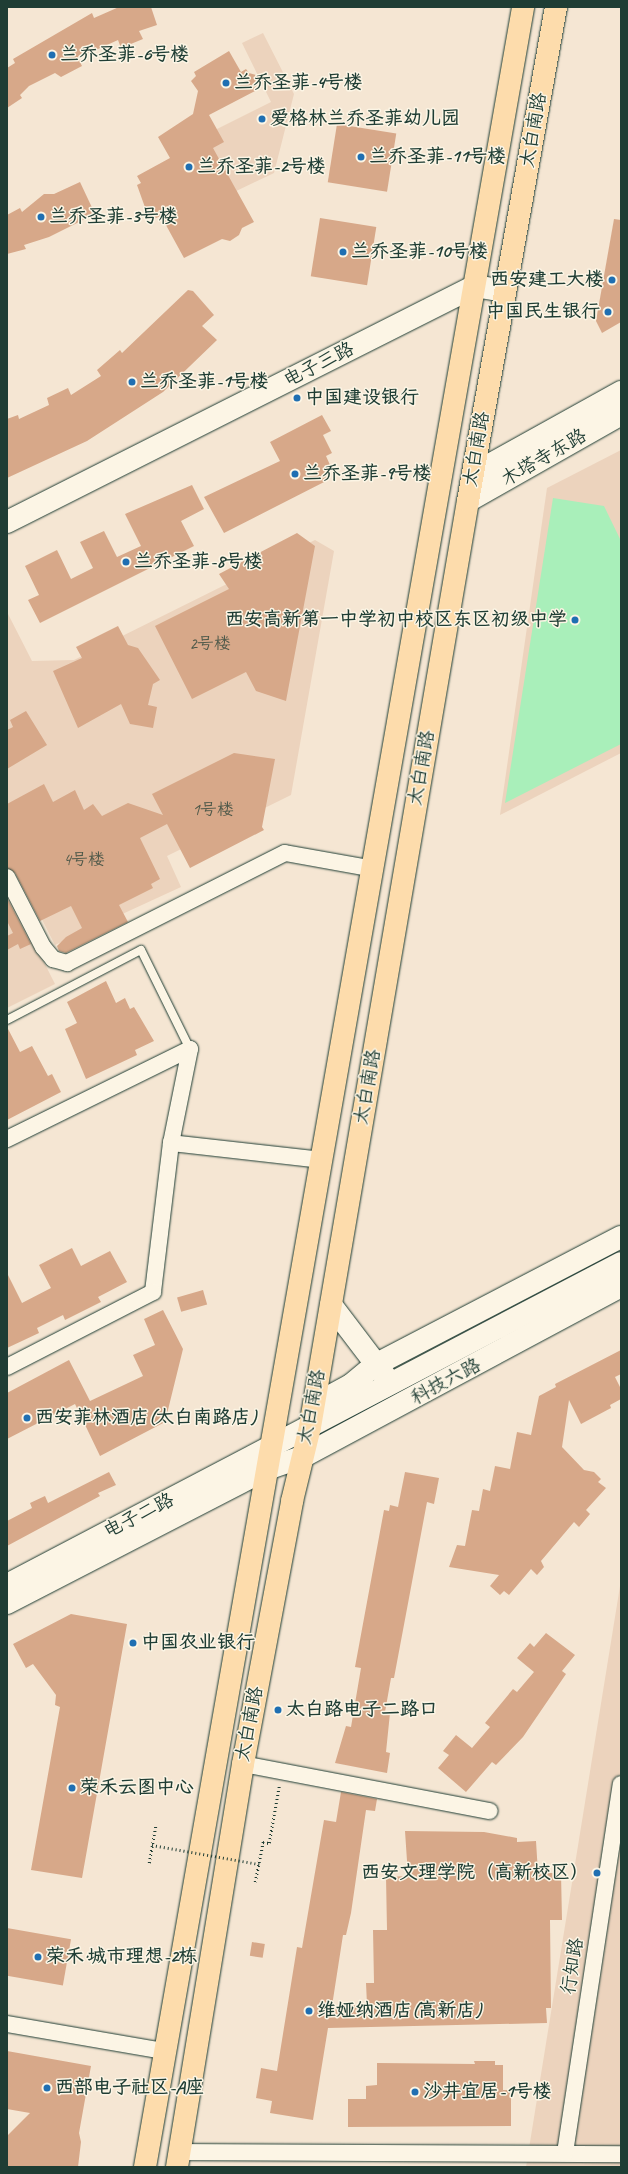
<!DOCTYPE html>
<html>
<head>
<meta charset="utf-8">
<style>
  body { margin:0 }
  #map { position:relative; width:628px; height:2174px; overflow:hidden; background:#f5e6d3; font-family:Caveat,"LXGW WenKai TC",sans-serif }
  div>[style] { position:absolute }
  .built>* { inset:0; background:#ecd3bd }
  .green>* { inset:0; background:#a9efba }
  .building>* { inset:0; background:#d7a889; transform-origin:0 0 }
  .path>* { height:2.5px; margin-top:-1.25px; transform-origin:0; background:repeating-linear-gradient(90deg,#1f3d34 0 1px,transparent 0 4px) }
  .roads { filter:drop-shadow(0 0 1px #1f3d34) drop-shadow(0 0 1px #1f3d34) }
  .lane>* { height:8px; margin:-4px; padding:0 4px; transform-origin:4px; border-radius:4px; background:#fcf5e5 }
  .street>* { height:16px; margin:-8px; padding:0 8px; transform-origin:8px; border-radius:8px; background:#fcf5e5 }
  .secondary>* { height:22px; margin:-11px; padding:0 11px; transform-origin:11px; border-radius:11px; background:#fcf5e5 }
  .primary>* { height:22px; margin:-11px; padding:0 11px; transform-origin:11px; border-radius:11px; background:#fddcac }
  .path-bridge>* { height:2.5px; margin-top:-1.25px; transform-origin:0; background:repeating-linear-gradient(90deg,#1f3d34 0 1px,transparent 0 4px) }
  .dots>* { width:11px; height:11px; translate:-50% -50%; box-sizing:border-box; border:2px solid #fcf5e5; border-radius:50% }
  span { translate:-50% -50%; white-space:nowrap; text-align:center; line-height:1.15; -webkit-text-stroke:3px #fcf5e5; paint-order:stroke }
  .number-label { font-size:17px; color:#4d5849 }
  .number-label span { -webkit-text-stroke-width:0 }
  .poi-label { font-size:19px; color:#1f3d34; font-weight:700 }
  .left { translate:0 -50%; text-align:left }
  .right { translate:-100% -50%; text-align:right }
  .street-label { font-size:19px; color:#1f3d34 }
  .frame { position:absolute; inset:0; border:8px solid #1f3d34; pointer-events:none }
</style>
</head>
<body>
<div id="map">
  <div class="built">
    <i style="clip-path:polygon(263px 33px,294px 94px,274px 173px,230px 194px,201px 137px,271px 102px,242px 43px)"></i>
    <i style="clip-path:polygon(621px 450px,621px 753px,500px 815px,547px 488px)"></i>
    <i style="clip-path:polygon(315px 540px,334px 551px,291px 795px,167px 856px,181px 887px,55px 945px,7px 851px,7px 612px,32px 661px,74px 660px)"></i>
    <i style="clip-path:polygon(7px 889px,55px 984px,7px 1008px)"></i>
    <i style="clip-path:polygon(621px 1580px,621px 2167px,526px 2167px)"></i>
  </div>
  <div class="green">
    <i style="clip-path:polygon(553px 498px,604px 506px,621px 541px,621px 744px,505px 803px)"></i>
  </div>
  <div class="building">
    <i style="clip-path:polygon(119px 7px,151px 7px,157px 25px,139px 31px,143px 39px,121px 48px,118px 40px,78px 58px,82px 66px,61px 77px,55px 73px,29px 86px,20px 95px,22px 98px,7px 108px,7px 68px,15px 63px,13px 59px,92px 13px,94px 18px)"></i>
    <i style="clip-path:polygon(229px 51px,241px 72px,246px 69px,249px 73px,266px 78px,254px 88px,255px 91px,209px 115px,224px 142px,213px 148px,254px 222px,242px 228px,239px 235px,230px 241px,222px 239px,184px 258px,161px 216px,151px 220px,147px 213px,137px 185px,141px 183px,137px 176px,170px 158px,158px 137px,193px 114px,198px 91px,191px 81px,196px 76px,194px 72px)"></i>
    <i style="left:337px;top:124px;width:60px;height:59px;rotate:9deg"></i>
    <i style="clip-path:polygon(80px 182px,95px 214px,49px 237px,24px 245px,26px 249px,7px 254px,7px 215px,20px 208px,22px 212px,44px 194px,54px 194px)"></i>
    <i style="left:320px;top:218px;width:57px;height:59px;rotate:9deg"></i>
    <i style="clip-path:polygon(614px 219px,621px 220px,621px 322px,602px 333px,596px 321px)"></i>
    <i style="clip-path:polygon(188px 290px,193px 291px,214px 315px,202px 326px,217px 340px,163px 392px,87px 441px,7px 478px,7px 419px,18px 415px,19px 419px,49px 405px,47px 398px,68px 388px,71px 395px,101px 376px,97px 370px,120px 350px,122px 353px)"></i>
    <i style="clip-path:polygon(322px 415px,331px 431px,323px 435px,332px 453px,326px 456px,330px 465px,324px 469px,330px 479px,224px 533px,204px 497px,280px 461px,270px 442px)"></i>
    <i style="clip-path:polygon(192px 485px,204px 509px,181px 521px,194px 546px,40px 623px,28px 600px,39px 595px,25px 566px,57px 550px,71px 579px,93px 568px,80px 542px,104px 531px,117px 557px,141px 546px,125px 514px)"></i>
    <i style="clip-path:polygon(297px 533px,315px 546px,286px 701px,256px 691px,246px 672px,192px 699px,155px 626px,229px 589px,219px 574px)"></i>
    <i style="clip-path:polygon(118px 626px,128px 645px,138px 648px,160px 680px,153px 684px,148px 705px,157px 707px,153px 728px,130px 724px,121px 704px,78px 728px,53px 671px,82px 658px,76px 647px)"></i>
    <i style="clip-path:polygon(26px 711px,47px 745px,7px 769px,7px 730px,13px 727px,10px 720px)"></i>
    <i style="clip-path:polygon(234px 753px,275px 759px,262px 827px,264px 830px,190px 868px,167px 824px,140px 838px,160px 879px,151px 884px,153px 888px,119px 905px,128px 922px,66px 953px,59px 951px,57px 946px,66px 937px,82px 928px,71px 906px,40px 921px,15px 873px,7px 868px,7px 804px,44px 784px,53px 802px,75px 790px,84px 810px,93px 804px,102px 816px,128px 803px,163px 815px,152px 794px)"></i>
    <i style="clip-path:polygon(7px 898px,31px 944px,20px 949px,18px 944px,7px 950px,7px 936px,13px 933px,7px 921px)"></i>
    <i style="clip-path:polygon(106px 981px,116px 1003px,125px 998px,130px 1009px,134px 1007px,154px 1041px,135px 1050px,137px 1055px,86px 1079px,65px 1029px,77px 1023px,67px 1002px)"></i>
    <i style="clip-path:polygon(7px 1027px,20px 1052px,32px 1046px,48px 1076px,52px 1074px,61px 1092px,7px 1120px)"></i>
    <i style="clip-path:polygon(72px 1248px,81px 1266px,110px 1251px,127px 1282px,98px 1297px,101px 1302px,65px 1320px,63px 1315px,37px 1328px,39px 1333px,7px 1348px,7px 1273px,22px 1303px,51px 1288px,39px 1265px)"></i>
    <i style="left:203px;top:1290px;width:15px;height:27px;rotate:74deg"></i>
    <i style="clip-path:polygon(163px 1310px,183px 1349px,165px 1422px,100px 1456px,75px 1404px,7px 1439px,7px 1393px,69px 1360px,90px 1401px,143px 1376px,133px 1355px,155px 1345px,144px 1319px)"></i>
    <i style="clip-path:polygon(621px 1350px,621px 1374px,615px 1377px,621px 1389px,621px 1399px,610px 1405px,611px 1408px,581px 1424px,569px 1400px,562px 1447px,584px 1470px,594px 1472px,601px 1479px,598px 1482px,606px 1488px,586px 1510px,590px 1514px,579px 1527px,574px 1522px,541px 1561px,544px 1567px,537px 1575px,531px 1569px,509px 1595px,504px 1591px,500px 1595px,490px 1586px,499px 1575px,449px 1567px,457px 1545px,465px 1546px,472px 1510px,479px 1511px,483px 1489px,490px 1491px,495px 1466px,510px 1469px,517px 1432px,531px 1435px,539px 1396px,556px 1387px,555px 1384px)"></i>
    <i style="clip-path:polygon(109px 1472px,116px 1485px,98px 1493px,100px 1496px,7px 1546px,7px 1521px,32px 1508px,30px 1503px,45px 1496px,48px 1503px)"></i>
    <i style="clip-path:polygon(405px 1472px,439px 1478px,434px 1504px,427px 1502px,394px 1678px,391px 1678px,385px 1712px,390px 1713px,386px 1752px,390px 1753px,387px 1773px,335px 1763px,346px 1726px,351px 1727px,361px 1668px,355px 1667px,384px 1510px,389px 1511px,390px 1505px,398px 1507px)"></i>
    <i style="clip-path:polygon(71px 1614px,127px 1624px,82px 1878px,31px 1870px,60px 1707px,55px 1705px,56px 1695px,33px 1664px,26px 1668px,13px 1644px)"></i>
    <i style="clip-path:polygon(546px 1633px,575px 1655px,562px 1671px,566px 1674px,523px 1737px,496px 1765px,492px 1762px,466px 1792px,438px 1768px,449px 1755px,443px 1751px,456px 1735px,472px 1748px,490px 1727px,485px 1723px,513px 1689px,517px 1692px,534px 1672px,517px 1658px,530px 1643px,534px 1647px)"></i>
    <i style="clip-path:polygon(341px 1792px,377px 1799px,375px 1811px,366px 1810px,351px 1913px,346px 1935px,343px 1935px,332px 2006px,367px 2005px,366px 1983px,374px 1983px,373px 1930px,387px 1930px,386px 1877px,408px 1876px,405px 1831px,484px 1832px,517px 1838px,517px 1842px,536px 1841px,538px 1873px,561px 1873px,562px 1920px,550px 1920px,551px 2008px,546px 2008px,547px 2023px,328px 2028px,313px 2120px,270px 2113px,272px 2101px,256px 2098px,261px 2068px,277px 2071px,297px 1947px,302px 1948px,324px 1820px,336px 1822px)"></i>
    <i style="left:7px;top:1928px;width:65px;height:47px;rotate:10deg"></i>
    <i style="left:252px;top:1942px;width:13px;height:14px;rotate:9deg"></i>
    <i style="clip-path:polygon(7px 2051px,91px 2066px,79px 2133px,81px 2142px,78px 2167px,7px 2167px,8px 2135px,30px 2113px,7px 2109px)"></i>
    <i style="clip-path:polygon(474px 2061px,495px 2061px,495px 2065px,503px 2065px,503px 2090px,511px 2090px,511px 2126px,348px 2127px,348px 2099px,366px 2099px,366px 2086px,377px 2085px,377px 2063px,475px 2064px)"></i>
  </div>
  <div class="path">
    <i style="left:149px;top:1863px;width:39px;rotate:-80deg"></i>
    <i style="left:255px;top:1882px;width:41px;rotate:-78.7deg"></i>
    <i style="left:263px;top:1842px;width:6px;rotate:9deg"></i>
    <i style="left:269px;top:1843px;width:58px;rotate:-80deg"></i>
  </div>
  <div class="roads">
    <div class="lane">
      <i style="left:7px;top:1020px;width:151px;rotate:-27.6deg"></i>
      <i style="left:141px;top:950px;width:110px;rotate:63.7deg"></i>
    </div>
    <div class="street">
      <i style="left:7px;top:877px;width:79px;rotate:62.8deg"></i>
      <i style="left:43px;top:947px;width:16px;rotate:50deg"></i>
      <i style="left:53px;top:959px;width:15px;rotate:16deg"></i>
      <i style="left:67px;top:963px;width:244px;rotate:-26.8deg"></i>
      <i style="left:285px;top:853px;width:90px;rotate:10.2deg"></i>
      <i style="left:7px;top:1139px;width:204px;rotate:-26.2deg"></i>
      <i style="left:190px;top:1049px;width:96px;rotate:101.4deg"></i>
      <i style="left:171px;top:1143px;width:150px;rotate:96.9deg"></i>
      <i style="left:153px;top:1292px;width:164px;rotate:152.8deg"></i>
      <i style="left:171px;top:1143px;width:153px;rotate:6.4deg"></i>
      <i style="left:243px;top:1764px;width:251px;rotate:10.8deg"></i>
      <i style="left:7px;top:2024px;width:159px;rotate:9.8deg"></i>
      <i style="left:179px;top:2152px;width:442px;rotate:0.3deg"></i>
      <i style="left:565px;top:2153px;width:373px;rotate:-81.4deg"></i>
    </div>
    <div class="secondary">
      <i style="left:473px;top:474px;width:169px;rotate:-29deg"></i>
      <i style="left:468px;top:501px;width:176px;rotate:-29.6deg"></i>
      <i style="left:7px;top:522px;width:524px;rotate:-26.76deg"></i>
      <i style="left:475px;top:286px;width:29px;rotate:10deg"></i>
      <i style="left:331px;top:1305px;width:89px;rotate:52.7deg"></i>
      <i style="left:314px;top:1405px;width:42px;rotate:-28.4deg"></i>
      <i style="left:351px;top:1385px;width:31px;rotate:-40deg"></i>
      <i style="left:375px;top:1365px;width:277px;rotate:-27.5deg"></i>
      <i style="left:7px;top:1585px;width:693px;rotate:-27.67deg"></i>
      <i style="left:7px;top:1603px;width:292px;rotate:-27.3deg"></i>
      <i style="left:267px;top:1469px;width:37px;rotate:-19deg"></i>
      <i style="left:302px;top:1457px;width:362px;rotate:-28.2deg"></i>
    </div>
    <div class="primary">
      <i style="left:145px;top:2167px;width:2193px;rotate:-80.07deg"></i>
      <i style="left:177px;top:2167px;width:408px;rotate:-80.7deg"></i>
      <i style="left:243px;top:1764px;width:268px;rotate:-79.4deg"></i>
      <i style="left:292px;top:1501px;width:76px;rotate:-76.3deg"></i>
      <i style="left:310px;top:1427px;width:939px;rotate:-80.32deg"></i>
      <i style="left:468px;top:501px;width:502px;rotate:-79.9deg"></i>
    </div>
  </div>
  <div class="path-bridge">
    <i style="left:152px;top:1845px;width:109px;rotate:10.1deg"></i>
  </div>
  <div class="dots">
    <i style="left:52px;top:55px;background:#1f6fb2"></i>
    <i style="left:226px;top:83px;background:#1f6fb2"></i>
    <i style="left:262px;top:119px;background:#1f6fb2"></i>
    <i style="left:361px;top:157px;background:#1f6fb2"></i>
    <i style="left:189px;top:167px;background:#1f6fb2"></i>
    <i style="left:41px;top:217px;background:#1f6fb2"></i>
    <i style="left:343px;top:252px;background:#1f6fb2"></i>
    <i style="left:612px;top:280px;background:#1f6fb2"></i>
    <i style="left:608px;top:312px;background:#1f6fb2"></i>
    <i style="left:132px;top:382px;background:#1f6fb2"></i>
    <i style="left:297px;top:398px;background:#1f6fb2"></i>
    <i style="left:295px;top:474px;background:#1f6fb2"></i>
    <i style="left:126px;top:562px;background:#1f6fb2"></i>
    <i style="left:575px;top:620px;background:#1f6fb2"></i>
    <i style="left:27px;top:1418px;background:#1f6fb2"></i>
    <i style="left:133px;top:1643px;background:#1f6fb2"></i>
    <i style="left:278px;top:1710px;background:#1f6fb2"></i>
    <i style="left:72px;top:1788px;background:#1f6fb2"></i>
    <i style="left:597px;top:1873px;background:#1f6fb2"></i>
    <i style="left:38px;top:1957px;background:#1f6fb2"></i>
    <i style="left:309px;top:2011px;background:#1f6fb2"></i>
    <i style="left:47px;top:2088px;background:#1f6fb2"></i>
    <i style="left:415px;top:2092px;background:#1f6fb2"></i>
  </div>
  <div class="number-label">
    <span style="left:210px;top:644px">2号楼</span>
    <span style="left:213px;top:810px">1号楼</span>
    <span style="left:84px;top:860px">4号楼</span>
  </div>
  <div class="poi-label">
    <span class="left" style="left:60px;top:55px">兰乔圣菲-6号楼</span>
    <span class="left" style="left:234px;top:83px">兰乔圣菲-4号楼</span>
    <span class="left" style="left:270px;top:119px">爱格林兰乔圣菲幼儿园</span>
    <span class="left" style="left:369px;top:157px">兰乔圣菲-11号楼</span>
    <span class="left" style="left:197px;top:167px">兰乔圣菲-2号楼</span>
    <span class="left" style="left:49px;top:217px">兰乔圣菲-3号楼</span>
    <span class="left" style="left:351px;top:252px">兰乔圣菲-10号楼</span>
    <span class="right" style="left:604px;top:280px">西安建工大楼</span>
    <span class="right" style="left:600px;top:312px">中国民生银行</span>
    <span class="left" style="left:140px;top:382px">兰乔圣菲-1号楼</span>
    <span class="left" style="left:305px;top:398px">中国建设银行</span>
    <span class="left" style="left:303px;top:474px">兰乔圣菲-9号楼</span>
    <span class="left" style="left:134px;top:562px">兰乔圣菲-8号楼</span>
    <span class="right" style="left:567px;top:620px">西安高新第一中学初中校区东区初级中学</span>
    <span class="left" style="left:35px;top:1418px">西安菲林酒店(太白南路店)</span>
    <span class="left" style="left:141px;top:1643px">中国农业银行</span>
    <span class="left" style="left:286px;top:1710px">太白路电子二路口</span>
    <span class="left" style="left:80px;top:1788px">荣禾云图中心</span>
    <span class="right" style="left:589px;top:1873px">西安文理学院（高新校区）</span>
    <span class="left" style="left:46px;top:1957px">荣禾·城市理想-2栋</span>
    <span class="left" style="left:317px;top:2011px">维娅纳酒店(高新店)</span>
    <span class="left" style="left:55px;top:2088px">西部电子社区-A座</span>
    <span class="left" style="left:423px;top:2092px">沙井宜居-1号楼</span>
  </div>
  <div class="street-label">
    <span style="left:534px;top:130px;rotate:-80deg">太白南路</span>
    <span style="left:319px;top:365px;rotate:-27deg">电子三路</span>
    <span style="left:477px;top:449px;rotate:-80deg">太白南路</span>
    <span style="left:544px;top:458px;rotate:-30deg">木塔寺东路</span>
    <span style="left:422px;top:768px;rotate:-80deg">太白南路</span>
    <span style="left:368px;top:1087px;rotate:-80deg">太白南路</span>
    <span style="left:446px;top:1382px;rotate:-28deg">科技六路</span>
    <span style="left:312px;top:1407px;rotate:-79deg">太白南路</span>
    <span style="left:139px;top:1516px;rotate:-27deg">电子二路</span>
    <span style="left:250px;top:1724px;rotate:-79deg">太白南路</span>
    <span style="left:573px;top:1966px;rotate:-81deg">行知路</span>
  </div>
  <div class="frame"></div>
</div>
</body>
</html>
